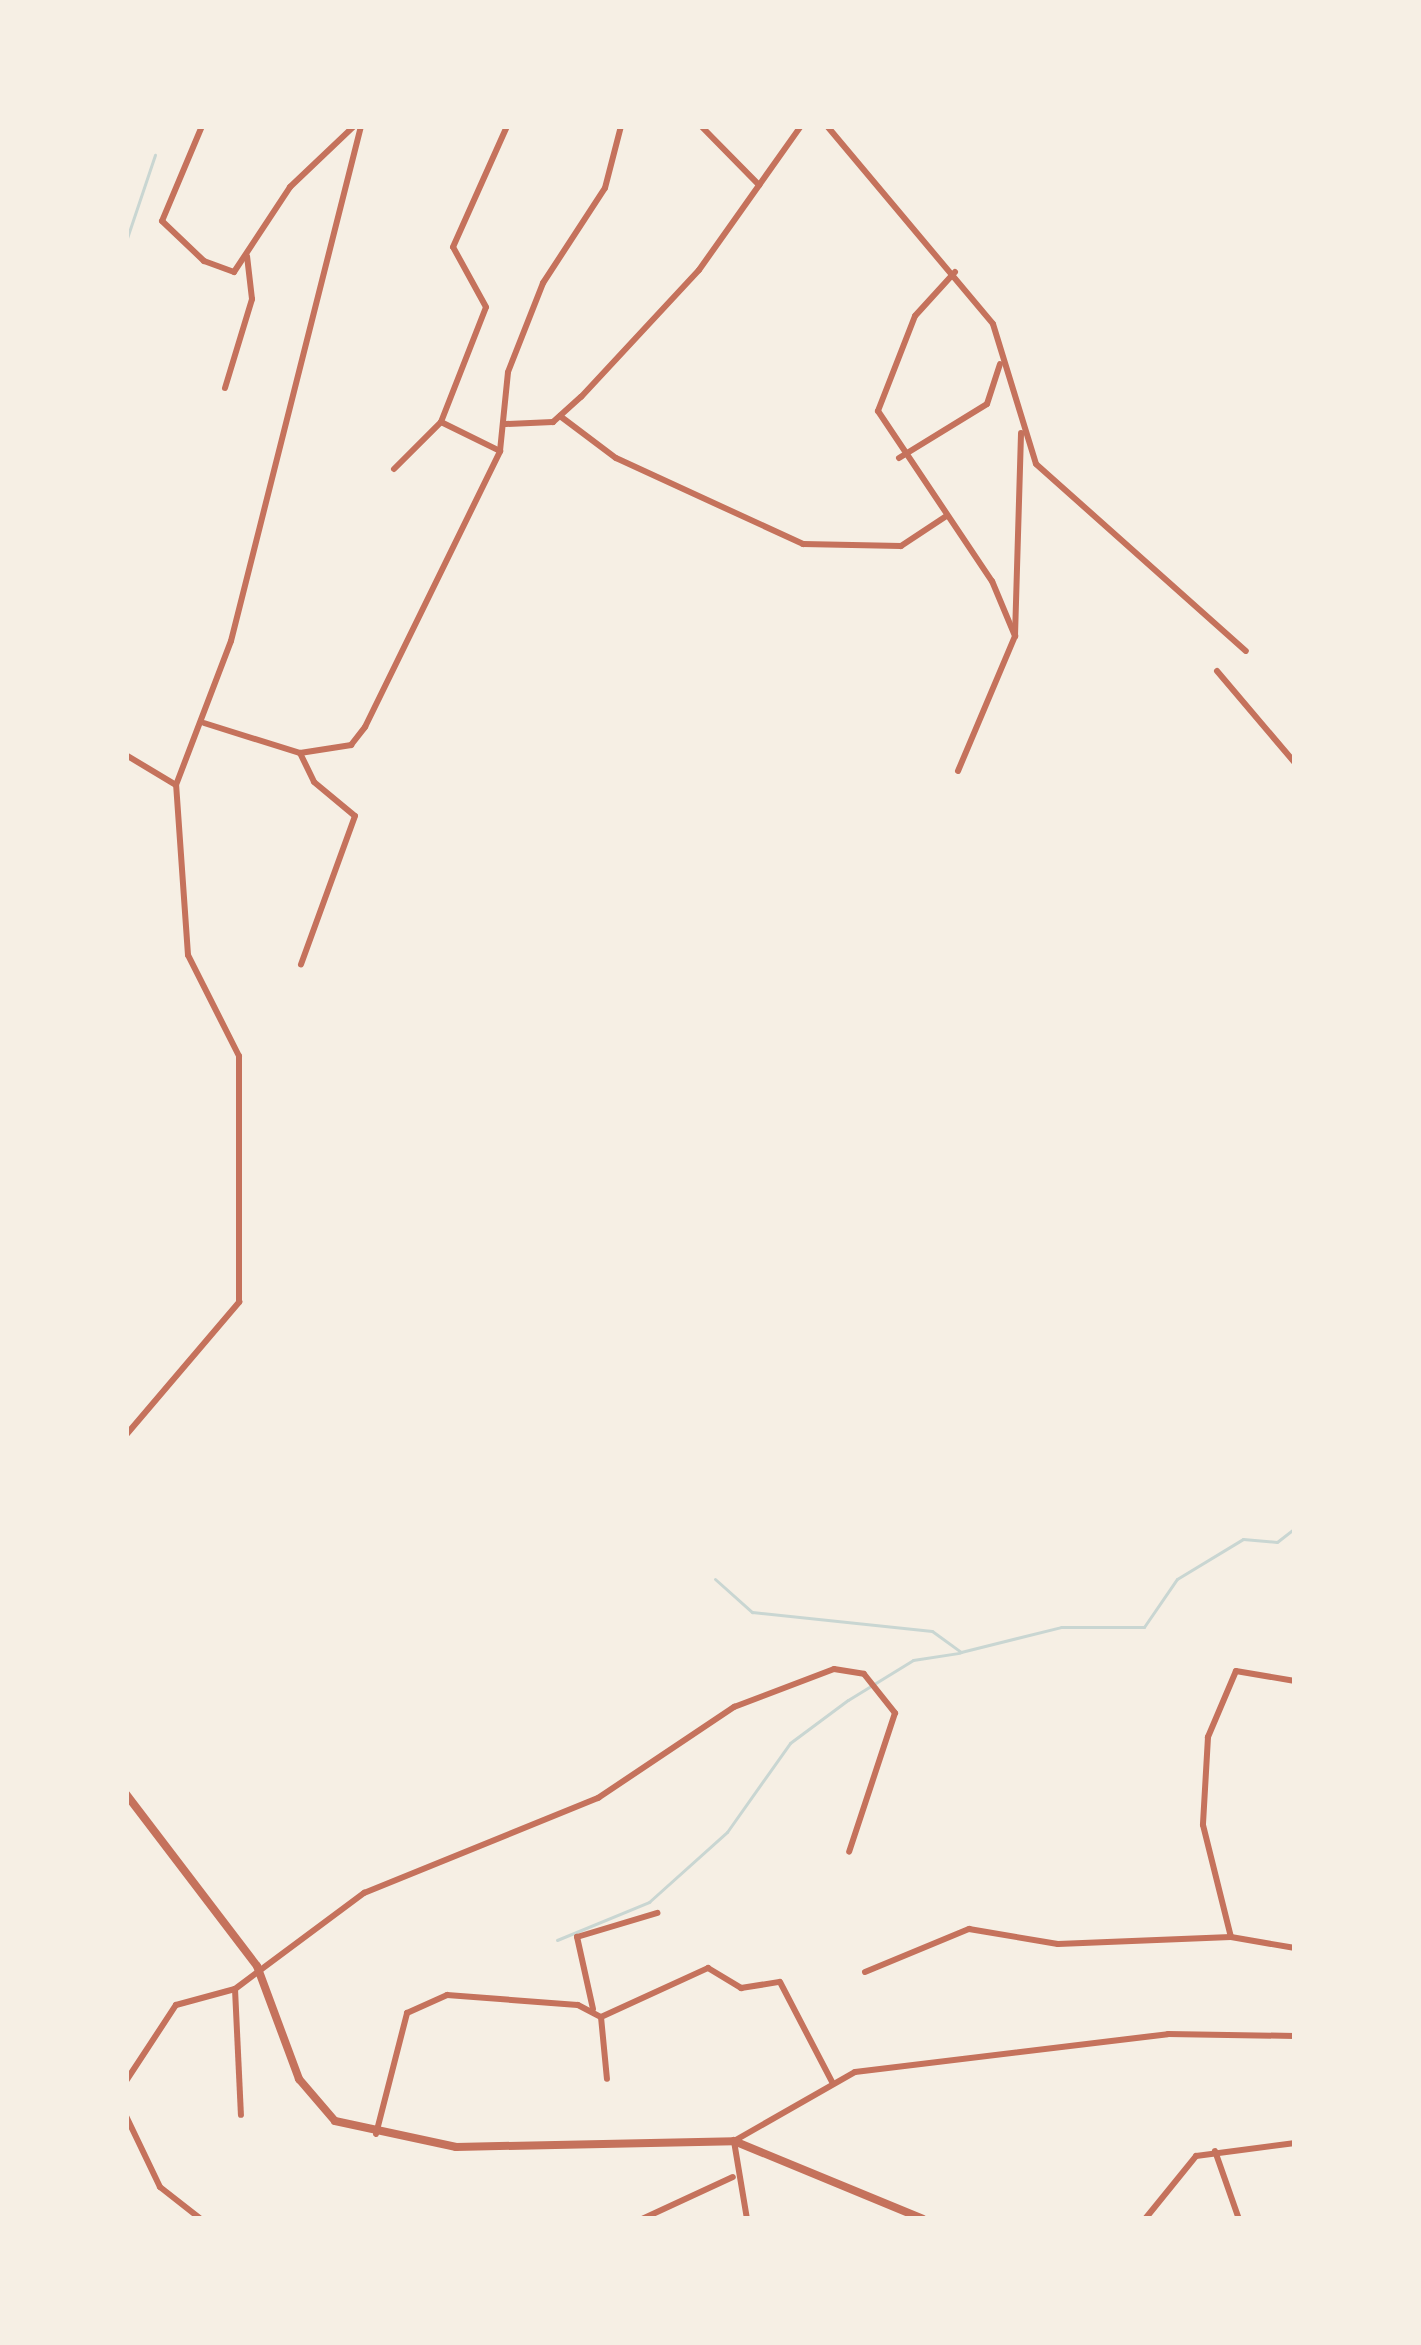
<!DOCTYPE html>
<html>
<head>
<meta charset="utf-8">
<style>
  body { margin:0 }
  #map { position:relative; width:1421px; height:2345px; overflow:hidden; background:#f6efe4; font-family:"Noto Serif",serif }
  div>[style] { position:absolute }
  .stream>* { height:3px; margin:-1.5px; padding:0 1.5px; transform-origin:1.5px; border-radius:1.5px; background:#c9d6d2 }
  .minor>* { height:6px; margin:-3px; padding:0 3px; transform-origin:3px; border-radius:3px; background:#c5725c }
  .tertiary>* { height:8px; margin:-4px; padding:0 4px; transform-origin:4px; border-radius:4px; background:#c5725c }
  span { translate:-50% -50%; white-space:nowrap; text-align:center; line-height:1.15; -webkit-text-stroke:12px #f6efe4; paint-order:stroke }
  .frame { position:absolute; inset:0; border:129px solid #f6efe4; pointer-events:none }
</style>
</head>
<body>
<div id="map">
  <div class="stream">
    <i style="left:126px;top:241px;width:91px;rotate:-71.4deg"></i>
    <i style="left:715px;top:1579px;width:50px;rotate:41.7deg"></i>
    <i style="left:752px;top:1612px;width:181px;rotate:6deg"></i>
    <i style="left:932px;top:1631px;width:36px;rotate:36deg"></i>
    <i style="left:961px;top:1652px;width:103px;rotate:-14deg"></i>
    <i style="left:1061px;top:1627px;width:83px"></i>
    <i style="left:1144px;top:1627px;width:58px;rotate:-55.5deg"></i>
    <i style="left:1177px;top:1579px;width:77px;rotate:-31.2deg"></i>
    <i style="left:1243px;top:1539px;width:34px;rotate:5deg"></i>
    <i style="left:1277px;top:1542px;width:23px;rotate:-38deg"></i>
    <i style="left:557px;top:1940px;width:100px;rotate:-22.4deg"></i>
    <i style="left:649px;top:1902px;width:105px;rotate:-41.9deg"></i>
    <i style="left:727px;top:1832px;width:109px;rotate:-54.7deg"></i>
    <i style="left:790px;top:1743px;width:72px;rotate:-36.6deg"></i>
    <i style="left:848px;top:1700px;width:76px;rotate:-31.6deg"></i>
    <i style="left:913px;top:1660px;width:47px;rotate:-8.7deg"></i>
  </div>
  <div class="minor">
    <i style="left:202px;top:126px;width:103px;rotate:112.8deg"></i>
    <i style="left:162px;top:221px;width:58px;rotate:43.6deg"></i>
    <i style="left:204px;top:261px;width:32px;rotate:20deg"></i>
    <i style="left:234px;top:272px;width:102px;rotate:-56.6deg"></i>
    <i style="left:290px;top:187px;width:88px;rotate:-43.6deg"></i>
    <i style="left:701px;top:126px;width:83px;rotate:45.5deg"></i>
    <i style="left:827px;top:126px;width:258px;rotate:50deg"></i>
    <i style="left:993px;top:324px;width:146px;rotate:72.9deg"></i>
    <i style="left:1036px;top:464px;width:281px;rotate:41.7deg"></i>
    <i style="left:955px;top:272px;width:59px;rotate:132.3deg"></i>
    <i style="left:915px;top:316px;width:102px;rotate:111.3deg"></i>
    <i style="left:878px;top:411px;width:205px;rotate:56.2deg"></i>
    <i style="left:992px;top:581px;width:60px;rotate:67.3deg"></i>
    <i style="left:225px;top:388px;width:93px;rotate:-73.1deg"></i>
    <i style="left:252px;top:299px;width:43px;rotate:-96.6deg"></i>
    <i style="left:560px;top:416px;width:70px;rotate:36.9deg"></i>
    <i style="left:616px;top:458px;width:206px;rotate:24.7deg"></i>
    <i style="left:803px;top:544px;width:98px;rotate:1.2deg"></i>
    <i style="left:901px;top:546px;width:53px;rotate:-33.4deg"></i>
    <i style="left:441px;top:422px;width:66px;rotate:26.2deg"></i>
    <i style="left:500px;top:451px;width:79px;rotate:-84.2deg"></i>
    <i style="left:508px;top:372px;width:96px;rotate:-68.5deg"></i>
    <i style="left:543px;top:283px;width:113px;rotate:-56.9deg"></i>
    <i style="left:605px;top:188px;width:64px;rotate:-75.5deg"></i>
    <i style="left:506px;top:424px;width:47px;rotate:-2.4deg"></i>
    <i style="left:553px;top:422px;width:38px;rotate:-42deg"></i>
    <i style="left:581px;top:397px;width:173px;rotate:-47.1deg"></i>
    <i style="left:699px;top:270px;width:176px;rotate:-54.7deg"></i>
    <i style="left:899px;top:458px;width:103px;rotate:-31.5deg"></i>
    <i style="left:987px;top:404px;width:42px;rotate:-72deg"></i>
    <i style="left:394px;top:469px;width:66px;rotate:-45deg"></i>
    <i style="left:441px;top:422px;width:123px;rotate:-68.6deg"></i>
    <i style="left:486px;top:307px;width:68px;rotate:-118.8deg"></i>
    <i style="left:453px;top:247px;width:133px;rotate:-65.9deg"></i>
    <i style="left:1217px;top:671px;width:121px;rotate:49.7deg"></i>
    <i style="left:204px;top:723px;width:101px;rotate:17.4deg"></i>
    <i style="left:300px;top:753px;width:32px;rotate:64deg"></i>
    <i style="left:314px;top:782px;width:53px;rotate:39.7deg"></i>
    <i style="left:355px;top:816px;width:158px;rotate:110deg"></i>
    <i style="left:300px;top:753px;width:52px;rotate:-8.9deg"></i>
    <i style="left:351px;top:745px;width:23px;rotate:-52deg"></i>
    <i style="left:365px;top:727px;width:307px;rotate:-63.9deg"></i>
    <i style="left:126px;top:755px;width:58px;rotate:31deg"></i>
    <i style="left:958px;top:771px;width:147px;rotate:-67.1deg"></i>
    <i style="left:1015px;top:636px;width:203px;rotate:-88.3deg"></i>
    <i style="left:126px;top:1435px;width:175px;rotate:-49.6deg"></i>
    <i style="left:239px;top:1302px;width:246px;rotate:-90deg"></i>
    <i style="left:239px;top:1056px;width:113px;rotate:-116.8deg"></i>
    <i style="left:188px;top:955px;width:170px;rotate:-94deg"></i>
    <i style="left:176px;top:785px;width:154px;rotate:-69.1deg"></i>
    <i style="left:231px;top:641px;width:531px;rotate:-75.83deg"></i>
    <i style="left:126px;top:1592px;width:14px;rotate:90deg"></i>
    <i style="left:1295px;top:1681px;width:60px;rotate:-170.4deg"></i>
    <i style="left:1236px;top:1671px;width:72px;rotate:113deg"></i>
    <i style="left:1208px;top:1737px;width:88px;rotate:93.3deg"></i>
    <i style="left:1203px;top:1825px;width:115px;rotate:76deg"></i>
    <i style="left:1231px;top:1937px;width:65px;rotate:9.8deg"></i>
    <i style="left:865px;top:1972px;width:113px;rotate:-22.5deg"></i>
    <i style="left:969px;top:1929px;width:90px;rotate:9.6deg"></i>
    <i style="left:1058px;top:1944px;width:173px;rotate:-2.3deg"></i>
    <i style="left:235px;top:1989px;width:126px;rotate:87.3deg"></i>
    <i style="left:593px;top:2009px;width:74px;rotate:-102.5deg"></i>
    <i style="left:577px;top:1937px;width:84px;rotate:-16.7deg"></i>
    <i style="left:601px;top:2017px;width:62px;rotate:84.5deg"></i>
    <i style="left:126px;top:2081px;width:91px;rotate:-56.7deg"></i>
    <i style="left:176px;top:2005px;width:61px;rotate:-15.2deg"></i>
    <i style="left:235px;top:1989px;width:161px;rotate:-36.7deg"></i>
    <i style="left:364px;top:1893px;width:253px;rotate:-22.1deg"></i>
    <i style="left:598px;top:1798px;width:164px;rotate:-33.8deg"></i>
    <i style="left:734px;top:1707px;width:107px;rotate:-20.8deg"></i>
    <i style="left:834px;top:1669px;width:30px;rotate:9deg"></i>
    <i style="left:864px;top:1674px;width:50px;rotate:51.5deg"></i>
    <i style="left:895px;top:1713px;width:146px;rotate:108.3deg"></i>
    <i style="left:126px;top:2116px;width:79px;rotate:64.4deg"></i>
    <i style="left:160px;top:2187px;width:52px;rotate:38deg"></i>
    <i style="left:376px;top:2134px;width:125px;rotate:-75.6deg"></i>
    <i style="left:407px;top:2013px;width:44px;rotate:-24.2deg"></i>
    <i style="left:447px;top:1995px;width:131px;rotate:4.4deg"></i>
    <i style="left:578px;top:2005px;width:26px;rotate:28deg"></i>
    <i style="left:601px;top:2017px;width:118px;rotate:-24.6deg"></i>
    <i style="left:708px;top:1968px;width:39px;rotate:31deg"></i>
    <i style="left:741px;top:1988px;width:39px;rotate:-9deg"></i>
    <i style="left:780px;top:1982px;width:113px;rotate:62.5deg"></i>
    <i style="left:1215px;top:2151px;width:72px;rotate:70.6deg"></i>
    <i style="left:642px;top:2219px;width:100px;rotate:-24.8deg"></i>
    <i style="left:747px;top:2219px;width:79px;rotate:-99.5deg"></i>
    <i style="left:734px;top:2141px;width:139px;rotate:-29.7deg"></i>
    <i style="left:855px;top:2072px;width:315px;rotate:-6.9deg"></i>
    <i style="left:1168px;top:2034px;width:127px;rotate:0.9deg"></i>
    <i style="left:1145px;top:2219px;width:81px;rotate:-51deg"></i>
    <i style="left:1196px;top:2156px;width:100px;rotate:-7.5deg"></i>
  </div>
  <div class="tertiary">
    <i style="left:126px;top:1794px;width:216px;rotate:52.7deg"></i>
    <i style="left:257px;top:1966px;width:121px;rotate:69.6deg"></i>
    <i style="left:299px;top:2079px;width:55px;rotate:49.4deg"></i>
    <i style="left:335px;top:2121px;width:124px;rotate:12.1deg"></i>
    <i style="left:456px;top:2147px;width:278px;rotate:-1.2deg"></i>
    <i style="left:734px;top:2141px;width:204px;rotate:22.4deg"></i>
  </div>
  <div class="frame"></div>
</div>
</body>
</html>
